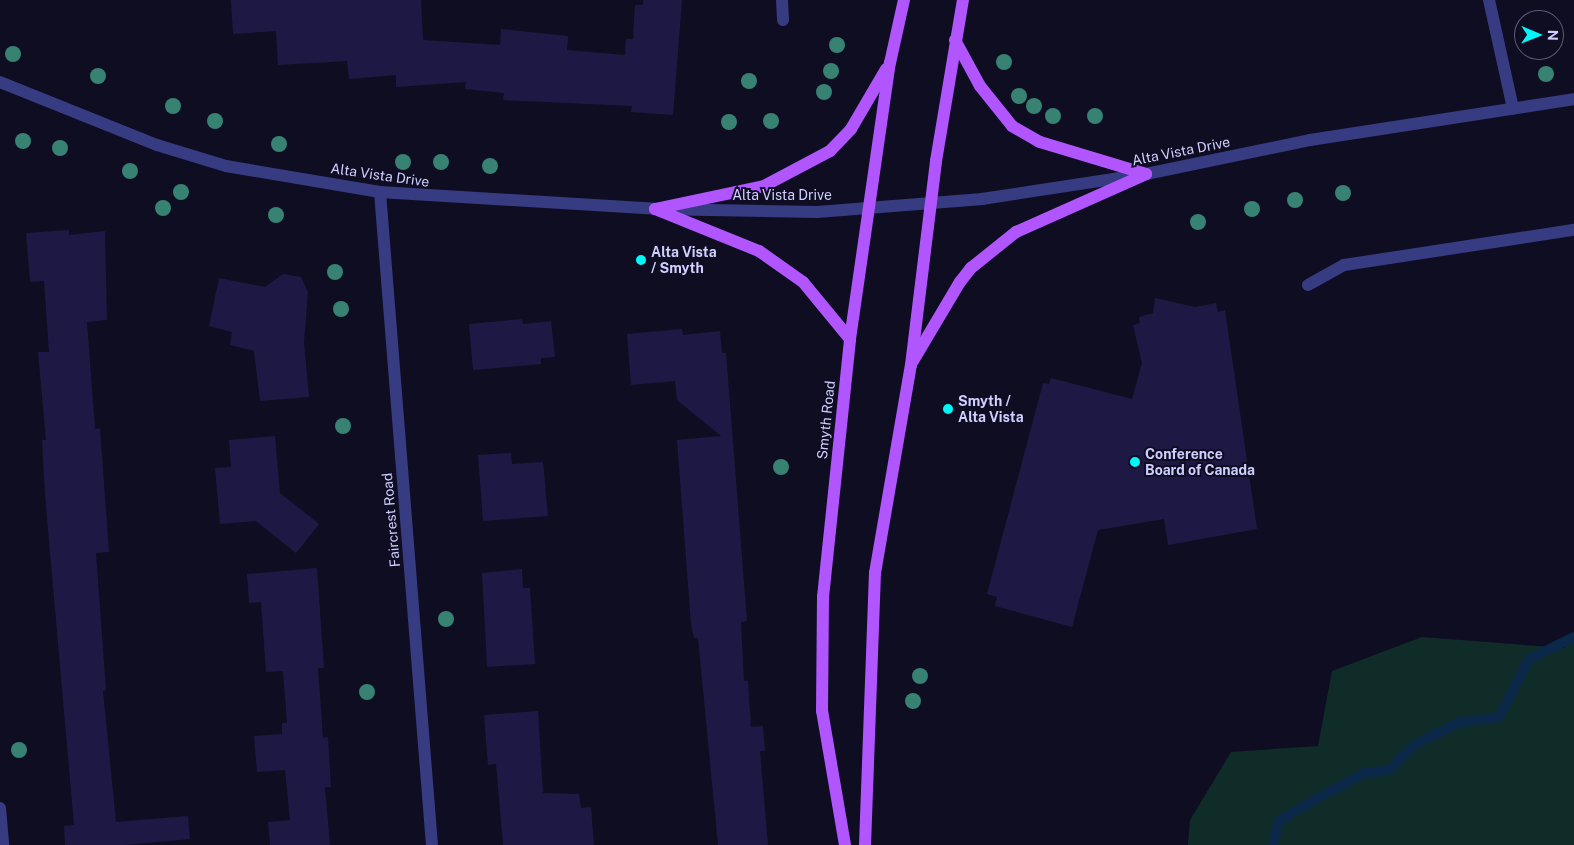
<!DOCTYPE html>
<html>
<head>
<meta charset="utf-8">
<style>
  body { margin:0 }
  #map { position:relative; width:1574px; height:845px; overflow:hidden; background:#0f0d22; font-family:"Public Sans",sans-serif }
  div>[style] { position:absolute }
  .green>* { inset:0; background:#102c29 }
  .stream>* { height:10px; margin:-5px; padding:0 5px; transform-origin:5px; border-radius:5px; background:#0b2848 }
  .building>* { inset:0; background:#1e1944 }
  .minor>* { height:12px; margin:-6px; padding:0 6px; transform-origin:6px; border-radius:6px; background:#373b82 }
  .major>* { height:12px; margin:-6px; padding:0 6px; transform-origin:6px; border-radius:6px; background:#b156ff }
  .trees>* { width:16px; height:16px; margin:-8px; border-radius:50%; background:#378272 }
  .dots>* { width:14px; height:14px; translate:-50% -50%; box-sizing:border-box; border:2px solid #0f0d22; border-radius:50% }
  span { translate:-50% -50%; white-space:nowrap; text-align:center; line-height:1.15; -webkit-text-stroke:4px #0f0d22; paint-order:stroke }
  .street-label { font-size:14px; color:#d0cfff }
  .poi-label { font-size:14px; color:#d0cfff; font-weight:700 }
  .left { translate:0 -50%; text-align:left }
  .north { position:absolute; left:1514px; top:10px; width:50px; height:50px; box-sizing:border-box; background:#0f0d22; border:1px solid #5c5b7a; border-radius:50%; rotate:91deg; font-size:14px; font-weight:700; line-height:20px; text-align:center; color:#d0cfff }
  .north::after { content:''; display:block; margin:auto; width:18px; height:22px; background:#00f7fa; clip-path:polygon(50% 0,100% 100%,50% 72%,0 100%) }
</style>
</head>
<body>
<div id="map">
  <div class="green">
    <i style="clip-path:polygon(1422px 637px,1564px 648px,1574px 637px,1574px 845px,1188px 845px,1190px 820px,1231px 752px,1318px 746px,1332px 671px)"></i>
  </div>
  <div class="stream">
    <i style="left:1273px;top:845px;width:25px;rotate:-76deg"></i>
    <i style="left:1279px;top:821px;width:43px;rotate:-30.7deg"></i>
    <i style="left:1316px;top:799px;width:55px;rotate:-28deg"></i>
    <i style="left:1365px;top:773px;width:24px;rotate:-7deg"></i>
    <i style="left:1389px;top:770px;width:35px;rotate:-45deg"></i>
    <i style="left:1414px;top:745px;width:49px;rotate:-26.6deg"></i>
    <i style="left:1458px;top:723px;width:41px;rotate:-8.3deg"></i>
    <i style="left:1499px;top:717px;width:65px;rotate:-62.7deg"></i>
    <i style="left:1529px;top:659px;width:50px;rotate:-26.1deg"></i>
  </div>
  <div class="building">
    <i style="clip-path:polygon(231px 0,421px 0,423px 40px,500px 45px,501px 29px,568px 36px,567px 50px,625px 55px,626px 39px,633px 39px,635px 5px,643px 5px,643px 0,682px 0,673px 115px,631px 112px,632px 106px,503px 100px,504px 93px,465px 89px,466px 82px,396px 87px,396px 75px,349px 79px,347px 61px,278px 65px,276px 31px,233px 34px)"></i>
    <i style="clip-path:polygon(69px 230px,69px 235px,105px 231px,107px 320px,87px 322px,95px 429px,100px 428px,109px 552px,96px 553px,106px 690px,103px 691px,116px 822px,188px 816px,190px 839px,125px 845px,65px 845px,64px 826px,74px 825px,45px 495px,42px 440px,46px 440px,38px 352px,49px 352px,44px 281px,30px 282px,26px 233px)"></i>
    <i style="clip-path:polygon(283px 274px,301px 277px,308px 292px,304px 342px,309px 397px,260px 401px,254px 351px,230px 345px,232px 332px,209px 326px,219px 278px,265px 287px)"></i>
    <i style="clip-path:polygon(1155px 298px,1195px 307px,1216px 303px,1218px 312px,1225px 310px,1257px 529px,1168px 545px,1164px 519px,1098px 530px,1072px 627px,995px 606px,997px 597px,987px 594px,1043px 383px,1049px 384px,1051px 378px,1132px 399px,1142px 363px,1133px 325px,1140px 323px,1139px 317px,1153px 313px)"></i>
    <i style="clip-path:polygon(522px 319px,523px 324px,551px 321px,555px 357px,541px 358px,541px 364px,473px 370px,469px 324px)"></i>
    <i style="clip-path:polygon(682px 329px,683px 335px,720px 331px,722px 353px,726px 353px,747px 621px,741px 622px,744px 681px,748px 681px,751px 727px,763px 726px,765px 751px,760px 751px,768px 845px,718px 845px,698px 638px,694px 638px,691px 624px,677px 440px,721px 436px,677px 400px,675px 381px,631px 385px,627px 334px)"></i>
    <i style="clip-path:polygon(275px 436px,280px 493px,319px 524px,296px 553px,256px 521px,220px 524px,215px 468px,231px 467px,229px 440px)"></i>
    <i style="clip-path:polygon(511px 453px,512px 464px,543px 462px,548px 516px,483px 521px,478px 455px)"></i>
    <i style="clip-path:polygon(317px 568px,324px 668px,318px 668px,323px 738px,328px 737px,331px 787px,325px 787px,330px 845px,270px 845px,268px 822px,290px 820px,285px 770px,257px 772px,254px 736px,282px 734px,282px 723px,287px 723px,283px 671px,266px 672px,261px 602px,249px 603px,247px 574px)"></i>
    <i style="clip-path:polygon(522px 569px,523px 588px,530px 588px,535px 664px,487px 667px,482px 573px)"></i>
    <i style="clip-path:polygon(538px 711px,543px 793px,579px 794px,581px 808px,591px 807px,594px 845px,503px 845px,496px 764px,488px 765px,484px 715px)"></i>
  </div>
  <div class="minor">
    <i style="left:782px;top:0;width:20px;rotate:87deg"></i>
    <i style="left:1489px;top:0;width:111px;rotate:77.5deg"></i>
    <i style="left:0;top:82px;width:169px;rotate:21.9deg"></i>
    <i style="left:157px;top:145px;width:72px;rotate:16.9deg"></i>
    <i style="left:226px;top:166px;width:156px;rotate:9.6deg"></i>
    <i style="left:380px;top:192px;width:276px;rotate:3.5deg"></i>
    <i style="left:655px;top:209px;width:162px;rotate:1.1deg"></i>
    <i style="left:817px;top:212px;width:166px;rotate:-4.5deg"></i>
    <i style="left:982px;top:199px;width:166px;rotate:-8.7deg"></i>
    <i style="left:1146px;top:174px;width:167px;rotate:-11.7deg"></i>
    <i style="left:1310px;top:140px;width:267px;rotate:-8.8deg"></i>
    <i style="left:380px;top:192px;width:655px;rotate:85.45deg"></i>
    <i style="left:1308px;top:285px;width:41px;rotate:-29.1deg"></i>
    <i style="left:1344px;top:265px;width:233px;rotate:-8.7deg"></i>
    <i style="left:0;top:808px;width:37px;rotate:85deg"></i>
  </div>
  <div class="major">
    <i style="left:955px;top:40px;width:52px;rotate:61.5deg"></i>
    <i style="left:980px;top:86px;width:51px;rotate:51.3deg"></i>
    <i style="left:1012px;top:126px;width:32px;rotate:30deg"></i>
    <i style="left:1040px;top:142px;width:111px;rotate:16.8deg"></i>
    <i style="left:655px;top:209px;width:111px;rotate:-11.9deg"></i>
    <i style="left:764px;top:186px;width:75px;rotate:-27.9deg"></i>
    <i style="left:830px;top:151px;width:30px;rotate:-46deg"></i>
    <i style="left:851px;top:129px;width:69px;rotate:-59.7deg"></i>
    <i style="left:655px;top:209px;width:112px;rotate:22deg"></i>
    <i style="left:759px;top:251px;width:54px;rotate:35.2deg"></i>
    <i style="left:803px;top:282px;width:74px;rotate:50.5deg"></i>
    <i style="left:913px;top:361px;width:92px;rotate:-59.3deg"></i>
    <i style="left:960px;top:282px;width:18px;rotate:-52deg"></i>
    <i style="left:971px;top:268px;width:58px;rotate:-38.7deg"></i>
    <i style="left:1016px;top:232px;width:142px;rotate:-24deg"></i>
    <i style="left:845px;top:845px;width:136px;rotate:-99.7deg"></i>
    <i style="left:822px;top:711px;width:114px;rotate:-89.5deg"></i>
    <i style="left:823px;top:597px;width:259px;rotate:-84deg"></i>
    <i style="left:850px;top:339px;width:279px;rotate:-81.8deg"></i>
    <i style="left:890px;top:63px;width:65px;rotate:-77.5deg"></i>
    <i style="left:865px;top:845px;width:272px;rotate:-87.9deg"></i>
    <i style="left:875px;top:573px;width:211px;rotate:-80.2deg"></i>
    <i style="left:911px;top:365px;width:206px;rotate:-83deg"></i>
    <i style="left:936px;top:161px;width:163px;rotate:-80.5deg"></i>
  </div>
  <div class="trees">
    <i style="left:837px;top:45px"></i>
    <i style="left:13px;top:54px"></i>
    <i style="left:1004px;top:62px"></i>
    <i style="left:831px;top:71px"></i>
    <i style="left:1546px;top:74px"></i>
    <i style="left:98px;top:76px"></i>
    <i style="left:749px;top:81px"></i>
    <i style="left:824px;top:92px"></i>
    <i style="left:1019px;top:96px"></i>
    <i style="left:173px;top:106px"></i>
    <i style="left:1034px;top:106px"></i>
    <i style="left:1053px;top:116px"></i>
    <i style="left:1095px;top:116px"></i>
    <i style="left:215px;top:121px"></i>
    <i style="left:771px;top:121px"></i>
    <i style="left:729px;top:122px"></i>
    <i style="left:23px;top:141px"></i>
    <i style="left:279px;top:144px"></i>
    <i style="left:60px;top:148px"></i>
    <i style="left:403px;top:162px"></i>
    <i style="left:441px;top:162px"></i>
    <i style="left:490px;top:166px"></i>
    <i style="left:130px;top:171px"></i>
    <i style="left:181px;top:192px"></i>
    <i style="left:1343px;top:193px"></i>
    <i style="left:1295px;top:200px"></i>
    <i style="left:163px;top:208px"></i>
    <i style="left:1252px;top:209px"></i>
    <i style="left:276px;top:215px"></i>
    <i style="left:1198px;top:222px"></i>
    <i style="left:335px;top:272px"></i>
    <i style="left:341px;top:309px"></i>
    <i style="left:343px;top:426px"></i>
    <i style="left:781px;top:467px"></i>
    <i style="left:446px;top:619px"></i>
    <i style="left:920px;top:676px"></i>
    <i style="left:367px;top:692px"></i>
    <i style="left:913px;top:701px"></i>
    <i style="left:19px;top:750px"></i>
  </div>
  <div class="dots">
    <i style="left:641px;top:260px;background:#00f7fa"></i>
    <i style="left:948px;top:409px;background:#00f7fa"></i>
    <i style="left:1135px;top:462px;background:#00f7fa"></i>
  </div>
  <div class="street-label">
    <span style="left:1181px;top:151px;rotate:-11deg">Alta Vista Drive</span>
    <span style="left:380px;top:175px;rotate:8deg">Alta Vista Drive</span>
    <span style="left:782px;top:195px">Alta Vista Drive</span>
    <span style="left:826px;top:420px;rotate:-84deg">Smyth Road</span>
    <span style="left:391px;top:520px;rotate:-95deg">Faircrest Road</span>
  </div>
  <div class="poi-label">
    <span class="left" style="left:651px;top:260px">Alta Vista<br>/ Smyth</span>
    <span class="left" style="left:958px;top:409px">Smyth /<br>Alta Vista</span>
    <span class="left" style="left:1145px;top:462px">Conference<br>Board of Canada</span>
  </div>
  <div class="north">N</div>
</div>
</body>
</html>
